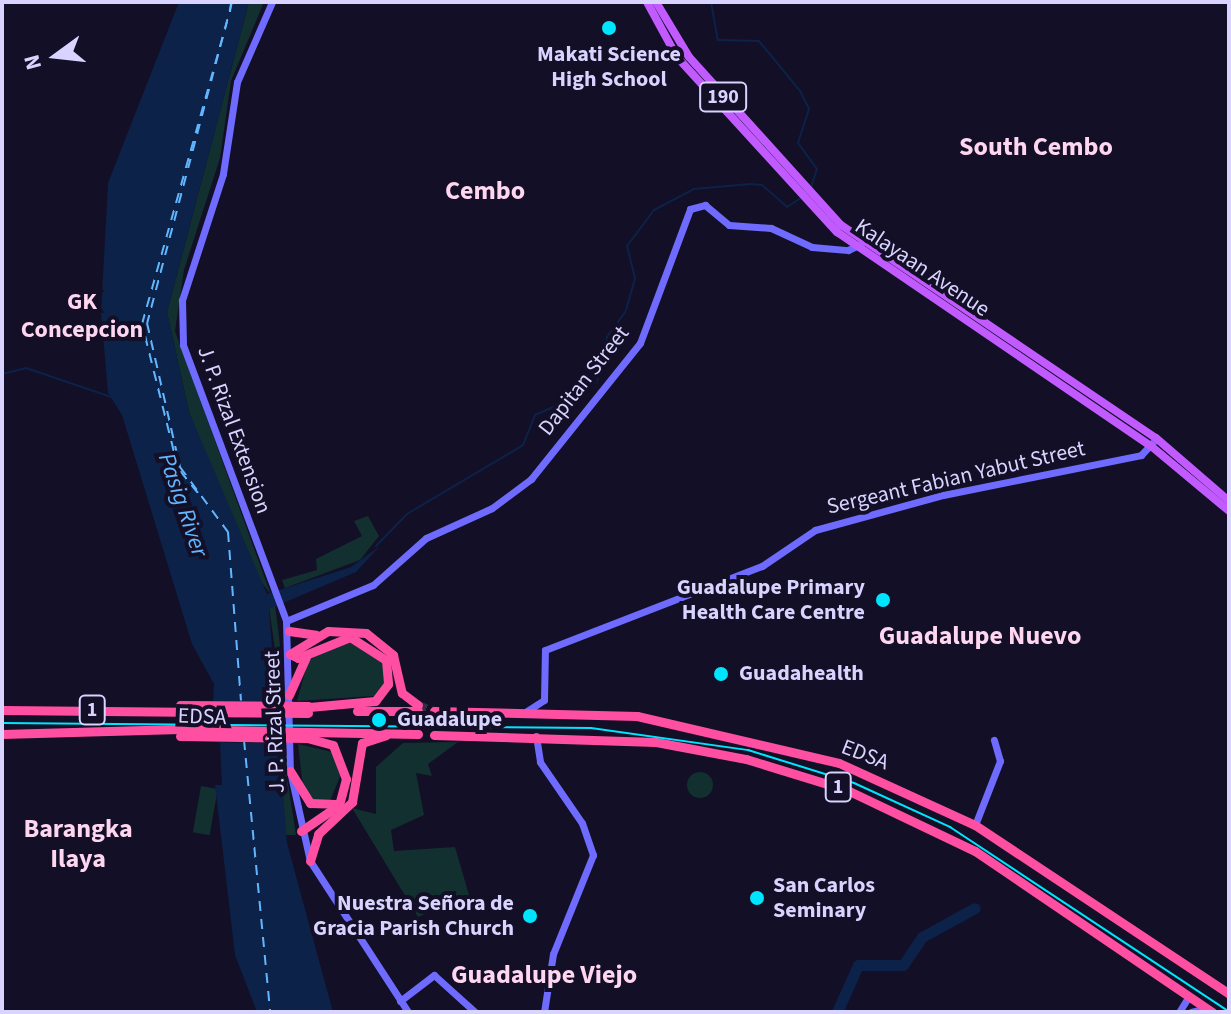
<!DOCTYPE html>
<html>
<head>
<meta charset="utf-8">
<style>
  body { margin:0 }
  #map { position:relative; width:1231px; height:1014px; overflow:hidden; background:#130f26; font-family:"Source Sans 3",sans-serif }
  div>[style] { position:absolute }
  .green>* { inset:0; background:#12302f; transform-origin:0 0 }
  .round { border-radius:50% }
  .water>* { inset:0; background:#0c2248 }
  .pier>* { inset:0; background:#130f26; transform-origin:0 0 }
  .stream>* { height:2px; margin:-1px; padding:0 1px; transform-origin:1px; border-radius:1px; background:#0c2248 }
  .river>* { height:11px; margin:-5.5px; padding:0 5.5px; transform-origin:5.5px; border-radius:5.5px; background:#0c2248 }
  .ferry>* { height:2px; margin-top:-1px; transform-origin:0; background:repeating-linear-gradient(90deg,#62b6ff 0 10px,transparent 0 18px) }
  .highway-tunnel>* { height:9px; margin-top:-4.5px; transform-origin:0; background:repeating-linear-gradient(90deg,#312d47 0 9px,transparent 0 13.5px) }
  .secondary>* { height:7px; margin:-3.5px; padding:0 3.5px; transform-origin:3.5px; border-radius:3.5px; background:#6f6bff }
  .primary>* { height:8px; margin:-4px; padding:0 4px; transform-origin:4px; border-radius:4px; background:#c25bff }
  .highway>* { height:9px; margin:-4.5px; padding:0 4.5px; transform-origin:4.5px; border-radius:4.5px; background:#ff4fa3 }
  .tram>* { height:2px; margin:-1px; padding:0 1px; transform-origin:1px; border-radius:1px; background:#00e5ff }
  .highway-bridge>* { height:9px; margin:-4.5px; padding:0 4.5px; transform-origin:4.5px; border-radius:4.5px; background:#ff4fa3 }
  .dots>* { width:22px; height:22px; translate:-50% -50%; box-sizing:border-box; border:4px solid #130f26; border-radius:50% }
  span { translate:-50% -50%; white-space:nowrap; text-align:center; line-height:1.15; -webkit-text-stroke:8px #130f26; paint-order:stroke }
  .shield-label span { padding:2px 6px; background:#130f26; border:2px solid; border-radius:6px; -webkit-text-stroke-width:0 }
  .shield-label { font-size:20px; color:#d9d4ff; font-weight:700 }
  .poi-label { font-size:22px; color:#d9d4ff; font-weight:700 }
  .right { translate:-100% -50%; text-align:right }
  .left { translate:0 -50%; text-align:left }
  .street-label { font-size:22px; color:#d9d4ff }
  .neighbourhood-label { font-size:24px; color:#ffd6f0; font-weight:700 }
  .water-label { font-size:24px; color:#62b6ff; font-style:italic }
  .quarter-label { font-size:26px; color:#ffd6f0; font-weight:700 }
  .frame { position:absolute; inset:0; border:4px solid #d9d4ff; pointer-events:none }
  .north { position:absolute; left:16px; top:16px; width:80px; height:80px; -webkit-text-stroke:6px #130f26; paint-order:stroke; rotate:255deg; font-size:22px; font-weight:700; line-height:32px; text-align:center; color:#d9d4ff }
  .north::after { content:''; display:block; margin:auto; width:28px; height:36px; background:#d9d4ff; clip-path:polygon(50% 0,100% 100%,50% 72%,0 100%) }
</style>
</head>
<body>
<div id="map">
  <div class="green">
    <i style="clip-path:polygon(249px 2px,264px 2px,231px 81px,220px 158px,184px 270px,175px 331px,271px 595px,253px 571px,189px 412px,167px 312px)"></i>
    <i style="clip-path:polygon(368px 516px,379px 536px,360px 560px,285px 588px,282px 580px,317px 570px,316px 559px,362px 536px,354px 521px)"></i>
    <i style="clip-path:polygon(275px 604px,282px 662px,282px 697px,269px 608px)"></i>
    <i style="clip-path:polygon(342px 641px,358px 642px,383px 664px,384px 683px,374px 696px,297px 701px,308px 661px)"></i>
    <i style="clip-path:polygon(277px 742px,282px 744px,296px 835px,286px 835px)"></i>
    <i style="clip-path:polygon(458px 742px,428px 764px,432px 776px,416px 773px,424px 815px,391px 830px,394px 851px,455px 847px,469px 895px,418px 917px,352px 808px,376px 814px,376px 767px,403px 743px)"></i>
    <i style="clip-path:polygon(298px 744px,332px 752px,341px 774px,330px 801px,310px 800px,303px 787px)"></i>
    <i class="round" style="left:687px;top:772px;width:26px;height:26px"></i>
    <i style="left:201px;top:786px;width:17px;height:47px;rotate:10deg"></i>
  </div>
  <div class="water">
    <i style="clip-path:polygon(179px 2px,249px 2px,167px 312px,189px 412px,267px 594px,351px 567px,380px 546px,356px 572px,269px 609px,287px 843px,333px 1012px,257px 1012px,235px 955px,215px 785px,222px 785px,220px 743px,211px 741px,214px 684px,192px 644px,122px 415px,108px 393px,101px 313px,108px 183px)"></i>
  </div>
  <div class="pier">
    <i style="left:205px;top:701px;width:75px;height:41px;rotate:1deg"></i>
  </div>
  <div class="stream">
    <i style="left:711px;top:2px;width:39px;rotate:80deg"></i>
    <i style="left:718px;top:40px;width:41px;rotate:1.4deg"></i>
    <i style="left:759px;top:41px;width:65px;rotate:50.6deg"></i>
    <i style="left:800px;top:91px;width:20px;rotate:63deg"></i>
    <i style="left:809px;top:109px;width:36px;rotate:108deg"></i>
    <i style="left:798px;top:143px;width:32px;rotate:54deg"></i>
    <i style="left:817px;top:169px;width:19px;rotate:108deg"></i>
    <i style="left:626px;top:310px;width:33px;rotate:-74deg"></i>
    <i style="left:635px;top:278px;width:33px;rotate:-104deg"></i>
    <i style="left:627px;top:246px;width:45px;rotate:-53.1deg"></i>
    <i style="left:654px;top:210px;width:45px;rotate:-27.7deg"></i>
    <i style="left:694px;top:189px;width:56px;rotate:-5.1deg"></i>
    <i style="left:750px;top:184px;width:12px;rotate:5deg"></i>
    <i style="left:762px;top:185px;width:33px;rotate:41deg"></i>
    <i style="left:787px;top:207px;width:17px;rotate:-33deg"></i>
    <i style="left:2px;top:374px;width:25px;rotate:-14deg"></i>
    <i style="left:26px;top:368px;width:90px;rotate:18.8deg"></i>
    <i style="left:576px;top:397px;width:26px;rotate:-37deg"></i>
    <i style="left:597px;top:381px;width:45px;rotate:-77.2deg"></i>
    <i style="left:607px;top:337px;width:31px;rotate:-54deg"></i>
    <i style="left:376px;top:546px;width:45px;rotate:-45.9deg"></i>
    <i style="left:407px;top:514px;width:135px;rotate:-30.7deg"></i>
    <i style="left:523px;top:445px;width:32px;rotate:-68deg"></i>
    <i style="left:535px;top:415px;width:43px;rotate:-23.6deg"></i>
  </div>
  <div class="river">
    <i style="left:837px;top:1012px;width:51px;rotate:-65.9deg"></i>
    <i style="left:858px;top:965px;width:45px"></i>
    <i style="left:903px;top:965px;width:34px;rotate:-56deg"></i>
    <i style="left:922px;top:937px;width:60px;rotate:-28.7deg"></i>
  </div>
  <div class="ferry">
    <i style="left:232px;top:2px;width:332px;rotate:104.8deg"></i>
    <i style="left:147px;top:323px;width:148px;rotate:77.1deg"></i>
    <i style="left:180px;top:467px;width:81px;rotate:53.6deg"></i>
    <i style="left:228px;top:532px;width:169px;rotate:85.6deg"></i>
    <i style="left:230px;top:12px;width:10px;rotate:-84deg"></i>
    <i style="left:198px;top:493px;width:32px;rotate:-129deg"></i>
    <i style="left:178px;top:468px;width:148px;rotate:-104deg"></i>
    <i style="left:142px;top:324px;width:314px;rotate:-74.3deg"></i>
    <i style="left:244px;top:740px;width:273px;rotate:84.5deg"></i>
  </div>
  <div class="highway-tunnel">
    <i style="left:418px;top:705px;width:17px;rotate:21deg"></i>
  </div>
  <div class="secondary">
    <i style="left:272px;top:2px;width:87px;rotate:113.6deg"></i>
    <i style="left:237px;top:82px;width:93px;rotate:98.7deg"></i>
    <i style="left:223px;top:174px;width:133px;rotate:108deg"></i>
    <i style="left:182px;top:300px;width:45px;rotate:88.7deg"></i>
    <i style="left:183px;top:345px;width:295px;rotate:69.5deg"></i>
    <i style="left:286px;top:621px;width:150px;rotate:88.5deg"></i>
    <i style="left:290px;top:771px;width:92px;rotate:77.5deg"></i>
    <i style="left:310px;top:861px;width:180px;rotate:57deg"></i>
    <i style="left:286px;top:621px;width:94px;rotate:-22.5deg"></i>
    <i style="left:373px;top:585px;width:71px;rotate:-41.6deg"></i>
    <i style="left:426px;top:538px;width:72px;rotate:-24.4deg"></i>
    <i style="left:492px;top:508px;width:49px;rotate:-36.6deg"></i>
    <i style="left:531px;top:479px;width:174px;rotate:-51.3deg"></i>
    <i style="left:640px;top:343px;width:143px;rotate:-69.5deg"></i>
    <i style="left:690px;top:209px;width:16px;rotate:-15deg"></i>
    <i style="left:705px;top:205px;width:31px;rotate:40deg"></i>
    <i style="left:729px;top:225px;width:42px;rotate:4.1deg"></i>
    <i style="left:771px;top:228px;width:45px;rotate:24.9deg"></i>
    <i style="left:812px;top:247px;width:36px;rotate:5deg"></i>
    <i style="left:848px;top:250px;width:14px;rotate:-25deg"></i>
    <i style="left:527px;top:711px;width:20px;rotate:-33deg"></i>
    <i style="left:544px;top:700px;width:50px;rotate:-88.9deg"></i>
    <i style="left:545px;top:650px;width:233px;rotate:-21.2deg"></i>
    <i style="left:762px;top:566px;width:64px;rotate:-34.2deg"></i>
    <i style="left:815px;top:530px;width:133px;rotate:-15.3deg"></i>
    <i style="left:943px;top:495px;width:202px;rotate:-11.4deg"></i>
    <i style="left:1141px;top:455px;width:18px;rotate:-47deg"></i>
    <i style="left:536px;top:736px;width:26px;rotate:81deg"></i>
    <i style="left:540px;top:762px;width:74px;rotate:55.5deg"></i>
    <i style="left:582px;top:823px;width:34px;rotate:71deg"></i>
    <i style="left:593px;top:855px;width:107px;rotate:112deg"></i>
    <i style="left:553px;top:954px;width:59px;rotate:98.8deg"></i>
    <i style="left:975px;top:825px;width:69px;rotate:-68.7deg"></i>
    <i style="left:1000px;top:761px;width:22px;rotate:-106deg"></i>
    <i style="left:400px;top:1001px;width:43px;rotate:-37.4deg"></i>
    <i style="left:434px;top:975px;width:55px;rotate:42.1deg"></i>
    <i style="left:1179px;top:1012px;width:19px;rotate:-58deg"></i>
    <i style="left:1191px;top:1012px;width:16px;rotate:-14deg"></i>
  </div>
  <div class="primary">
    <i style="left:647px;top:2px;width:63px;rotate:61.4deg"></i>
    <i style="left:677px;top:57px;width:237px;rotate:47.6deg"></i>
    <i style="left:837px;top:232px;width:380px;rotate:34.3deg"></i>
    <i style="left:1151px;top:446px;width:102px;rotate:39.8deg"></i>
    <i style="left:656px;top:2px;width:64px;rotate:59deg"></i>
    <i style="left:689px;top:57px;width:227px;rotate:47.9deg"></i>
    <i style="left:841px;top:225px;width:380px;rotate:34.1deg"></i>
    <i style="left:1156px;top:438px;width:96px;rotate:40.8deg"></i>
  </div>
  <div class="highway">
    <i style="left:289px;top:631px;width:27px;rotate:8deg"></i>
    <i style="left:290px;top:654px;width:9px;rotate:27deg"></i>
    <i style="left:298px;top:658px;width:56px;rotate:-22deg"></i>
    <i style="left:350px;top:637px;width:43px;rotate:32.6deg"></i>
    <i style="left:386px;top:660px;width:24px;rotate:85deg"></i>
    <i style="left:388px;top:684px;width:21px;rotate:127deg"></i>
    <i style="left:375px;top:701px;width:66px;rotate:174.8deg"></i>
    <i style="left:290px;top:654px;width:44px;rotate:-31.2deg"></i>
    <i style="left:328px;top:631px;width:38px;rotate:3deg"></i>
    <i style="left:366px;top:633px;width:35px;rotate:39deg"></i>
    <i style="left:393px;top:655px;width:39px;rotate:77deg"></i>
    <i style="left:402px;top:693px;width:20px;rotate:37deg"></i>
    <i style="left:289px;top:695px;width:42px;rotate:-65.9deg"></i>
    <i style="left:2px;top:710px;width:178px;rotate:0.6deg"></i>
    <i style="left:357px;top:711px;width:61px"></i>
    <i style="left:434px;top:711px;width:203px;rotate:1.4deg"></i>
    <i style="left:637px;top:716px;width:207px;rotate:13.1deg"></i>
    <i style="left:839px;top:763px;width:149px;rotate:24.5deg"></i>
    <i style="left:975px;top:825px;width:305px;rotate:33.6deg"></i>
    <i style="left:308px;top:732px;width:110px;rotate:1deg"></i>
    <i style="left:2px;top:734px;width:178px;rotate:-1.6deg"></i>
    <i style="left:434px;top:735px;width:222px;rotate:1.8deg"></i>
    <i style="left:656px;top:742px;width:92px;rotate:10.7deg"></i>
    <i style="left:746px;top:759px;width:106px;rotate:17.1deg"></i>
    <i style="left:847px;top:790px;width:142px;rotate:25.5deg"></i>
    <i style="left:975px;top:851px;width:287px;rotate:34.2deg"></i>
    <i style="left:290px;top:771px;width:38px;rotate:58deg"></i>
    <i style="left:310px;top:803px;width:25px;rotate:2deg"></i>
    <i style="left:301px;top:831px;width:46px;rotate:-34.4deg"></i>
    <i style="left:339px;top:805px;width:27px;rotate:-75deg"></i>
    <i style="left:346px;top:779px;width:36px;rotate:-111deg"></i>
    <i style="left:333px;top:745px;width:27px;rotate:-165deg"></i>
    <i style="left:310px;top:861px;width:28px;rotate:-73deg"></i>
    <i style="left:318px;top:834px;width:47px;rotate:-43.3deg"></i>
    <i style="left:352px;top:802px;width:60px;rotate:-80.4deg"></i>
    <i style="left:362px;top:743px;width:25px;rotate:-18deg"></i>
  </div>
  <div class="tram">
    <i style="left:2px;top:723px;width:589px;rotate:0.49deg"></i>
    <i style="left:591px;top:728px;width:159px;rotate:8deg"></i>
    <i style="left:748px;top:750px;width:111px;rotate:17.3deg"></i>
    <i style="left:854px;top:783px;width:106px;rotate:24.6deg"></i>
    <i style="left:950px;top:827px;width:335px;rotate:33.5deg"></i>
  </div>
  <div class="highway-bridge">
    <i style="left:180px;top:705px;width:128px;rotate:0.4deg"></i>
    <i style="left:180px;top:712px;width:128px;rotate:0.4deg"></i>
    <i style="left:180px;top:729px;width:128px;rotate:1.3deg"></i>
    <i style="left:180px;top:736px;width:126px;rotate:0.9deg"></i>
  </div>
  <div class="dots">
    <i style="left:609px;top:28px;background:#00e5ff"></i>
    <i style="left:883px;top:600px;background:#00e5ff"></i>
    <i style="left:721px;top:674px;background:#00e5ff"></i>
    <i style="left:379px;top:720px;background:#00e5ff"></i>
    <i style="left:757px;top:898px;background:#00e5ff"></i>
    <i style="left:530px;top:916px;background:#00e5ff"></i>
  </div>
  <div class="shield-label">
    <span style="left:723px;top:97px">190</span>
    <span style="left:92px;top:710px">1</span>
    <span style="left:838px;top:787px">1</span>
  </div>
  <div class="poi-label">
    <span style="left:609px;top:67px">Makati Science<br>High School</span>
    <span class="right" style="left:865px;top:600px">Guadalupe Primary<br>Health Care Centre</span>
    <span class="left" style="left:739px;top:674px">Guadahealth</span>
    <span class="left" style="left:397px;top:720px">Guadalupe</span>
    <span class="left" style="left:773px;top:898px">San Carlos<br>Seminary</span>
    <span class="right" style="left:514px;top:916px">Nuestra Señora de<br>Gracia Parish Church</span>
  </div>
  <div class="street-label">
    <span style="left:922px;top:268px;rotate:34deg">Kalayaan Avenue</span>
    <span style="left:584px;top:381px;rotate:-52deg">Dapitan Street</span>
    <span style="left:234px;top:430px;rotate:70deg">J. P. Rizal Extension</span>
    <span style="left:956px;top:478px;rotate:-13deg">Sergeant Fabian Yabut Street</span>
    <span style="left:202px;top:717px;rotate:2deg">EDSA</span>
    <span style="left:275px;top:722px;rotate:-92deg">J. P. Rizal Street</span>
    <span style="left:865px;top:755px;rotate:21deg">EDSA</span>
  </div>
  <div class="neighbourhood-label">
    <span style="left:82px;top:316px">GK<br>Concepcion</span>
  </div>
  <div class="water-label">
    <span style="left:183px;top:505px;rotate:71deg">Pasig River</span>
  </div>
  <div class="quarter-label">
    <span style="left:1036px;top:147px">South Cembo</span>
    <span style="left:485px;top:191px">Cembo</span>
    <span style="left:980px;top:636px">Guadalupe Nuevo</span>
    <span style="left:78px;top:844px">Barangka<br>Ilaya</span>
    <span style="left:544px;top:975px">Guadalupe Viejo</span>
  </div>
  <div class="frame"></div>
  <div class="north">N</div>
</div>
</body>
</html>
